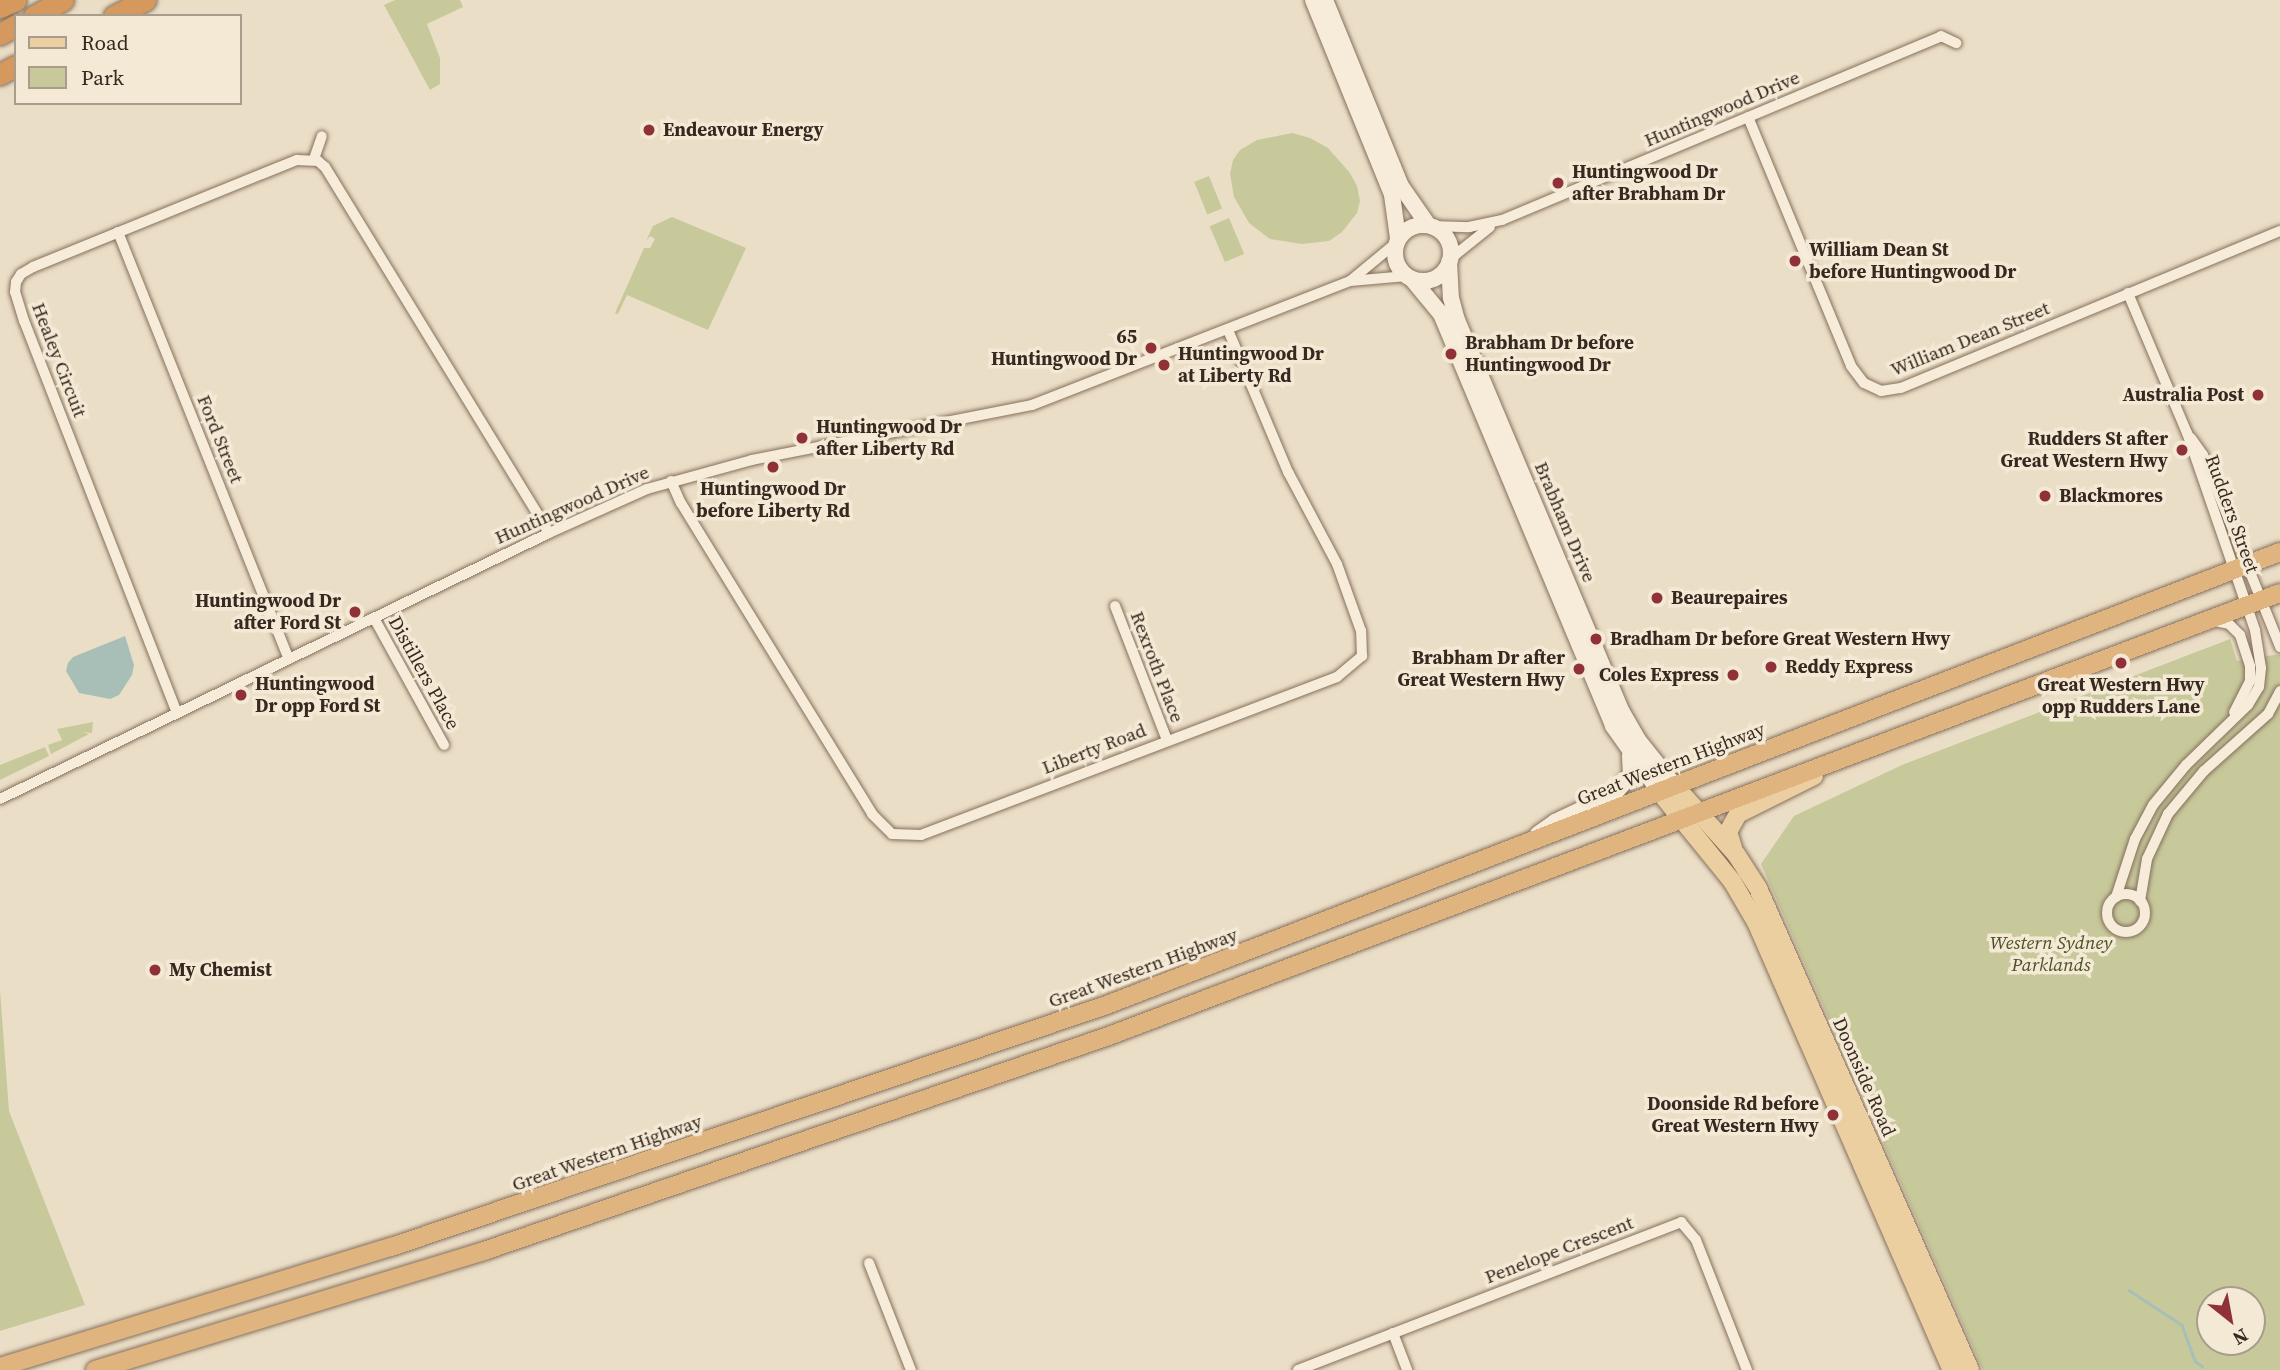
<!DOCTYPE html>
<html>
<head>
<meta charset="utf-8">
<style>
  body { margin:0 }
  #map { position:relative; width:2280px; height:1370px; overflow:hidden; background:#ebdec6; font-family:"Source Serif 4",serif }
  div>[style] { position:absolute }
  .green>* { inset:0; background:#c7c99b; transform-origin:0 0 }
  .water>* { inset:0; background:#a7bfb7 }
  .stream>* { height:2.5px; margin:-1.25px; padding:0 1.25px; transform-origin:1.25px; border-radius:1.25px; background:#a7bfb7 }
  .roads { filter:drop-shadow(0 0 2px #85705d) drop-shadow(0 0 2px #85705d) }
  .minor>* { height:10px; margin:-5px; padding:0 5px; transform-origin:5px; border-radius:5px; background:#f7ecd9 }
  .minor>.ring { margin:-5px; padding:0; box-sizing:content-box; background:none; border:10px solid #f7ecd9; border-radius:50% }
  .secondary>* { height:16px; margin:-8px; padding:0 8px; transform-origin:8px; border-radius:8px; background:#f7ecd9 }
  .secondary>.ring { margin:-8px; padding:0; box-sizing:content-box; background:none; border:16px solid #f7ecd9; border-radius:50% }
  .primary>* { height:18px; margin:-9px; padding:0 9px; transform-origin:9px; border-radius:9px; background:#eccfa1 }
  .trunk>* { height:18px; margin:-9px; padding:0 9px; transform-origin:9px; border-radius:9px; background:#e0b47f }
  .motorway>* { height:21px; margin:-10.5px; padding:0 10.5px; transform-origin:10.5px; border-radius:10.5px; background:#d5985d }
  .dots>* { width:19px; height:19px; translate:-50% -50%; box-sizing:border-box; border:4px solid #f3e9d5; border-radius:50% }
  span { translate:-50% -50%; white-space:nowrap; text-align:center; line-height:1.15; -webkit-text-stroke:7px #f3e9d5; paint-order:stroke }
  .street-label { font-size:19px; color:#372920 }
  .poi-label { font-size:19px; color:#372920; font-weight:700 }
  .left { translate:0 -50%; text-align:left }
  .right { translate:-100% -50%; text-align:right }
  .park-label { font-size:19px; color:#4a5228; font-style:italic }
  .legend { position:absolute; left:14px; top:14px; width:228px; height:91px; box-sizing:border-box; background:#f3e9d5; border:2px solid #a89c8d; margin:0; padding:9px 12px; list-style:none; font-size:21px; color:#372920 }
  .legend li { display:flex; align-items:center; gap:14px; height:35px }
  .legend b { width:35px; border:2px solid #a89c8d }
  .north { position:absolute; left:2196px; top:1286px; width:70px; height:70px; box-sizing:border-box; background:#f3e9d5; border:2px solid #a89c8d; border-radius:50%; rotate:149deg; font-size:19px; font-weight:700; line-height:28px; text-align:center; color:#372920 }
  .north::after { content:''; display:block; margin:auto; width:24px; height:32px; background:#903138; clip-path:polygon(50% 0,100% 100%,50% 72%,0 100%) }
</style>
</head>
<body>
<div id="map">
  <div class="green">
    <i style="clip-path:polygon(395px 0,460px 0,463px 7px,427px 24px,440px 58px,440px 84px,430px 90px,384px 5px)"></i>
    <i style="clip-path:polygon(1292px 133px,1310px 138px,1328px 148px,1350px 173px,1357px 186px,1360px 201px,1357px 213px,1342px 232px,1329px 241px,1302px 244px,1270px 239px,1249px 223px,1234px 197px,1230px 174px,1233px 160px,1240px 150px,1257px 140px)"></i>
    <i style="left:1209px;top:176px;width:35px;height:16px;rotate:68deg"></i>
    <i style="clip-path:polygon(672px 217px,746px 248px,708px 330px,627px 295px,618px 314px,615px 313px,644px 248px,650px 248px,655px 239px,650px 236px,646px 241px,653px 226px)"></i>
    <i style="left:1229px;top:218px;width:39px;height:21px;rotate:67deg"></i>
    <i style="clip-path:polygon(evenodd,2230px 639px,2237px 661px,2280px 654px,2280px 1370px,1983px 1370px,1761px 864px,1794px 816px,1902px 765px,2230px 639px,2210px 1300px,2252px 1300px,2252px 1342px,2210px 1342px,2210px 1300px)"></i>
    <i style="clip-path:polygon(93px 722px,92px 733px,82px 732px,89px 734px,51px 754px,48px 745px,62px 740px,57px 729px)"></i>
    <i style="clip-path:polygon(45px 747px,49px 756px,0 780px,0 765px)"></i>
    <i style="clip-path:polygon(0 990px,9px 1111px,85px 1305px,0 1331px)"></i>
  </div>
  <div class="water">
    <i style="clip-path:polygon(125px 636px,134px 665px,132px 675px,119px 695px,110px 699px,79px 693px,66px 671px,68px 663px,73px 657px)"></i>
  </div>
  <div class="stream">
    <i style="left:2129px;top:1290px;width:64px;rotate:33.4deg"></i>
    <i style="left:2182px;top:1325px;width:38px;rotate:70deg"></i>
    <i style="left:2195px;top:1361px;width:9px;rotate:36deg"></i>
  </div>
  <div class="roads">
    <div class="minor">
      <i style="left:1748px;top:117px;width:269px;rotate:67.5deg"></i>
      <i style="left:1851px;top:366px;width:21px;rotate:53deg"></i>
      <i style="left:1864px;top:383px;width:19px;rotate:25deg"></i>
      <i style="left:1881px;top:391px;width:20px;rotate:-9deg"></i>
      <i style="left:1901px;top:388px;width:410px;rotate:-22.5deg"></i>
      <i style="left:314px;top:159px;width:24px;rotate:-71deg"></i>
      <i style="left:1432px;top:226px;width:37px;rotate:2deg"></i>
      <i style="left:1469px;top:227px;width:34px;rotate:-12deg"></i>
      <i style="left:1502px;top:220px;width:476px;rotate:-22.7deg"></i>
      <i style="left:1941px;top:36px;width:17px;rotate:25deg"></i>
      <i style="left:118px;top:232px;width:460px;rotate:68.2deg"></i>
      <i style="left:1450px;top:259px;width:51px;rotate:-38.7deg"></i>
      <i style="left:1350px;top:281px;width:60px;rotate:-39.6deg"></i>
      <i style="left:2191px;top:438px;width:21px;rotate:55deg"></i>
      <i style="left:2203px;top:455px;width:207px;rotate:68.1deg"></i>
      <i style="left:671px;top:481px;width:24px;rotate:66deg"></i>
      <i style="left:681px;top:503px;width:365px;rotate:58.4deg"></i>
      <i style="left:872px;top:814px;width:28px;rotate:45deg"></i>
      <i style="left:892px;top:834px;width:29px;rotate:2deg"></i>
      <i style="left:921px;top:835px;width:445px;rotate:-20.8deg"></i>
      <i style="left:1337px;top:677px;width:33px;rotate:-40deg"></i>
      <i style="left:1362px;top:656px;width:25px;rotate:-92deg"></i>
      <i style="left:1361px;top:631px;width:71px;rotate:-109.7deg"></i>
      <i style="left:1337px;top:564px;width:104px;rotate:-118deg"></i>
      <i style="left:1288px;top:472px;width:154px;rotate:-112.9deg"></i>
      <i style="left:1115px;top:606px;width:144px;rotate:68.8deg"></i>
      <i style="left:374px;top:618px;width:145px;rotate:61.1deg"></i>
      <i style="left:2215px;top:621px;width:14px;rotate:12deg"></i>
      <i style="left:2229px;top:624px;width:16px;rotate:45deg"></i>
      <i style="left:2240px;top:635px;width:33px;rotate:72deg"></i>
      <i style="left:2250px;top:666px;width:15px;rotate:90deg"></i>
      <i style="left:2250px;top:681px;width:35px;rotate:117deg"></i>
      <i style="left:177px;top:713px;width:421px;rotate:-111.3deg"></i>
      <i style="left:24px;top:321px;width:30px;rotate:-107deg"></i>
      <i style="left:15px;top:292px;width:10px;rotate:-84deg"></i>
      <i style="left:16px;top:282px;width:9px;rotate:-58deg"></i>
      <i style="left:21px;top:274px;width:14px;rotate:-30deg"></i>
      <i style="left:33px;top:267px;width:285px;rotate:-22.1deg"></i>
      <i style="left:297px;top:160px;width:21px;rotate:3deg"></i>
      <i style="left:318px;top:161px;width:9px;rotate:41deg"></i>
      <i style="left:325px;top:167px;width:429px;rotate:58.5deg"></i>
      <i style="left:0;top:799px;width:610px;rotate:-25.85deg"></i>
      <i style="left:549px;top:533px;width:107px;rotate:-24.2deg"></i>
      <i style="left:647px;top:489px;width:109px;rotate:-15.4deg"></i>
      <i style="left:752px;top:460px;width:285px;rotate:-11.1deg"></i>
      <i style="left:1032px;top:405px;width:341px;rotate:-21.3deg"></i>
      <i style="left:1350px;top:281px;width:57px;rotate:-5deg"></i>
      <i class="ring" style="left:2107px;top:894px;width:28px;height:28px"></i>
      <i style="left:2116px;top:897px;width:61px;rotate:-71.9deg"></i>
      <i style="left:2135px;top:839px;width:38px;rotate:-62deg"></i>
      <i style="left:2153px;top:805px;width:52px;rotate:-50.5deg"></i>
      <i style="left:2186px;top:765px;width:86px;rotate:-44.1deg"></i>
      <i style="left:2248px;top:705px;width:21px;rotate:-59deg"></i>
      <i style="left:2259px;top:687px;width:19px;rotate:-84deg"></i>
      <i style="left:2261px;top:668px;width:38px;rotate:-99deg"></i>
      <i style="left:2255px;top:630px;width:208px;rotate:-109deg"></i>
      <i style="left:2187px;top:433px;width:152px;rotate:-112.9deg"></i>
      <i style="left:2140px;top:901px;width:43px;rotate:-80.5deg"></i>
      <i style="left:2147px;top:859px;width:50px;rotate:-65deg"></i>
      <i style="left:2168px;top:814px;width:56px;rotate:-50.1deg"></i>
      <i style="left:2204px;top:771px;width:86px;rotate:-41.7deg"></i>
      <i style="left:2268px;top:714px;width:26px;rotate:-62deg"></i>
      <i style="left:869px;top:1263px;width:115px;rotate:68.6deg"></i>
      <i style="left:1393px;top:1333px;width:40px;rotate:69deg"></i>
      <i style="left:1298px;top:1370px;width:411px;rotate:-21.1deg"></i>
      <i style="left:1681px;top:1222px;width:23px;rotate:50deg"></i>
      <i style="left:1696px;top:1240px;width:140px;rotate:68.6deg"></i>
    </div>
    <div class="secondary">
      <i style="left:1313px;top:0;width:210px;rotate:67.9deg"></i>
      <i style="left:1392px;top:195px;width:43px;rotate:82.1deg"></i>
      <i style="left:1325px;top:0;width:201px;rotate:67.8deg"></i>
      <i style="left:1401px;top:186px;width:47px;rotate:55.3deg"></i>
      <i class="ring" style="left:1395px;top:225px;width:40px;height:40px"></i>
      <i style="left:1449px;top:262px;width:36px;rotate:87deg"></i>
      <i style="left:1451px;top:298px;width:23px;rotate:75deg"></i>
      <i style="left:1457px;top:320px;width:425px;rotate:67.2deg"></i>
      <i style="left:1622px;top:712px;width:32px;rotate:60deg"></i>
      <i style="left:1638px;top:740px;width:58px;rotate:51.3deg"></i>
      <i style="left:1412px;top:279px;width:45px;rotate:50.4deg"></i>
      <i style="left:1441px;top:314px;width:446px;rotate:67.3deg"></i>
      <i style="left:1613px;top:726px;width:80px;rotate:54.7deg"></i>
      <i style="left:1538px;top:834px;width:21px;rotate:-35deg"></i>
      <i style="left:1555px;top:822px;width:65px;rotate:-25.4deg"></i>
      <i style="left:1614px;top:794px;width:25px;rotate:-48deg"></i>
      <i style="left:1631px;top:775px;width:20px;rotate:-93deg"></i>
    </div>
    <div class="primary">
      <i style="left:1674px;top:785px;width:93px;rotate:48.1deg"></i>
      <i style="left:1736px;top:854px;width:40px;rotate:57.1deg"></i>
      <i style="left:1758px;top:888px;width:527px;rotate:66.26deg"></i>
      <i style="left:1659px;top:791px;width:116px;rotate:51deg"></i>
      <i style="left:1732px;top:881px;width:48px;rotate:59.7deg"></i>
      <i style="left:1756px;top:922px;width:489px;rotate:66.4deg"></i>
      <i style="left:1733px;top:848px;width:17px;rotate:-107deg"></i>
      <i style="left:1728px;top:832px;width:21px;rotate:-61deg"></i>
      <i style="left:1738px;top:814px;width:85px;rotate:-26.6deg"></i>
    </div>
    <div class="trunk">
      <i style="left:0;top:1367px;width:409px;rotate:-17.1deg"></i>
      <i style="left:391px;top:1247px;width:753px;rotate:-18.68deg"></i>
      <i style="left:1104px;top:1006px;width:1261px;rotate:-21.11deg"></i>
      <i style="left:95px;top:1370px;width:407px;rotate:-17deg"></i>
      <i style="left:484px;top:1251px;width:658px;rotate:-18.99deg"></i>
      <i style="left:1106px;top:1037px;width:1255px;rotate:-20.72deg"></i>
    </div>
    <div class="motorway">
      <i style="left:0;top:7px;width:17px;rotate:-24deg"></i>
      <i style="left:34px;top:16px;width:33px;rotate:-29deg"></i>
      <i style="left:114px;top:16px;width:35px;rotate:-27deg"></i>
      <i style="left:0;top:34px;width:18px;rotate:-29deg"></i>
      <i style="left:0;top:74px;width:18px;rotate:-27deg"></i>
    </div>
  </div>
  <div class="dots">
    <i style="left:649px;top:130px;background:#903138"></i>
    <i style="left:1558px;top:183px;background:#903138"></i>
    <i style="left:1795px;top:261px;background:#903138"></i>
    <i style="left:1151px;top:348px;background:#903138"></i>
    <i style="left:1451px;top:354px;background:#903138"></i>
    <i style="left:1164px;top:365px;background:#903138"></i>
    <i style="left:2258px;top:395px;background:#903138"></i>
    <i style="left:802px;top:438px;background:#903138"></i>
    <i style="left:2182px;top:450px;background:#903138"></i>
    <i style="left:773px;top:467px;background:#903138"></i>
    <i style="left:2045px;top:496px;background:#903138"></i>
    <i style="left:1657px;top:598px;background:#903138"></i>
    <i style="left:355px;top:612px;background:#903138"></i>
    <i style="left:1596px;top:639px;background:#903138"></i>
    <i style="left:2121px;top:663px;background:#903138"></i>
    <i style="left:1771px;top:667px;background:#903138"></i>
    <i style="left:1579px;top:669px;background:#903138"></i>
    <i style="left:1733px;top:675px;background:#903138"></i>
    <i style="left:241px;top:695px;background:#903138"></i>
    <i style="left:155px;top:970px;background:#903138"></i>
    <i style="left:1833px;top:1115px;background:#903138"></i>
  </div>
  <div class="street-label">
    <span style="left:1722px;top:109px;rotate:-23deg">Huntingwood Drive</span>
    <span style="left:1970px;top:339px;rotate:-22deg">William Dean Street</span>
    <span style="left:59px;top:360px;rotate:69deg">Healey Circuit</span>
    <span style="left:220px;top:439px;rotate:68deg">Ford Street</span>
    <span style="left:572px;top:505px;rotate:-24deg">Huntingwood Drive</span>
    <span style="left:2232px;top:514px;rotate:70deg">Rudders Street</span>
    <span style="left:1565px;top:522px;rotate:67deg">Brabham Drive</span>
    <span style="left:1157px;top:667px;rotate:69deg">Rexroth Place</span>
    <span style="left:424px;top:673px;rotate:61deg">Distillers Place</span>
    <span style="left:1094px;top:749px;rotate:-21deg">Liberty Road</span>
    <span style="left:1671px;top:764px;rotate:-21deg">Great Western Highway</span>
    <span style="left:1143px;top:968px;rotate:-20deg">Great Western Highway</span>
    <span style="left:1864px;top:1077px;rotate:66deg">Doonside Road</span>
    <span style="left:607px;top:1153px;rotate:-19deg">Great Western Highway</span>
    <span style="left:1559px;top:1250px;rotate:-21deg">Penelope Crescent</span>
  </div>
  <div class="poi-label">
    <span class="left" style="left:663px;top:130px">Endeavour Energy</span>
    <span class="left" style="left:1572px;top:183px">Huntingwood Dr<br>after Brabham Dr</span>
    <span class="left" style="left:1809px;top:261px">William Dean St<br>before Huntingwood Dr</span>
    <span class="right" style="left:1137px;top:348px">65<br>Huntingwood Dr</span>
    <span class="left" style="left:1465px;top:354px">Brabham Dr before<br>Huntingwood Dr</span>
    <span class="left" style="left:1178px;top:365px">Huntingwood Dr<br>at Liberty Rd</span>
    <span class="right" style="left:2244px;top:395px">Australia Post</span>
    <span class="left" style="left:816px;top:438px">Huntingwood Dr<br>after Liberty Rd</span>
    <span class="right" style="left:2168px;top:450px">Rudders St after<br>Great Western Hwy</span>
    <span style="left:773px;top:500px">Huntingwood Dr<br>before Liberty Rd</span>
    <span class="left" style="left:2059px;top:496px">Blackmores</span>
    <span class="left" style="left:1671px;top:598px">Beaurepaires</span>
    <span class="right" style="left:341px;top:612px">Huntingwood Dr<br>after Ford St</span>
    <span class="left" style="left:1610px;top:639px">Bradham Dr before Great Western Hwy</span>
    <span class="right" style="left:1565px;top:669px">Brabham Dr after<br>Great Western Hwy</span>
    <span class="left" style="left:1785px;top:667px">Reddy Express</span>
    <span class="right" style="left:1719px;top:675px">Coles Express</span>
    <span class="left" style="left:255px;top:695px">Huntingwood<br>Dr opp Ford St</span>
    <span style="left:2121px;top:696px">Great Western Hwy<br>opp Rudders Lane</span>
    <span class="left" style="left:169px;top:970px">My Chemist</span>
    <span class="right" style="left:1819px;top:1115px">Doonside Rd before<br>Great Western Hwy</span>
  </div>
  <div class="park-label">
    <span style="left:2051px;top:954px">Western Sydney<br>Parklands</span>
  </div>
  <ul class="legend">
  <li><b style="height:9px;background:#eccfa1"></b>Road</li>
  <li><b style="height:19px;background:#c7c99b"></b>Park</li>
  </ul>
  <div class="north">N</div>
</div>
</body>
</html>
